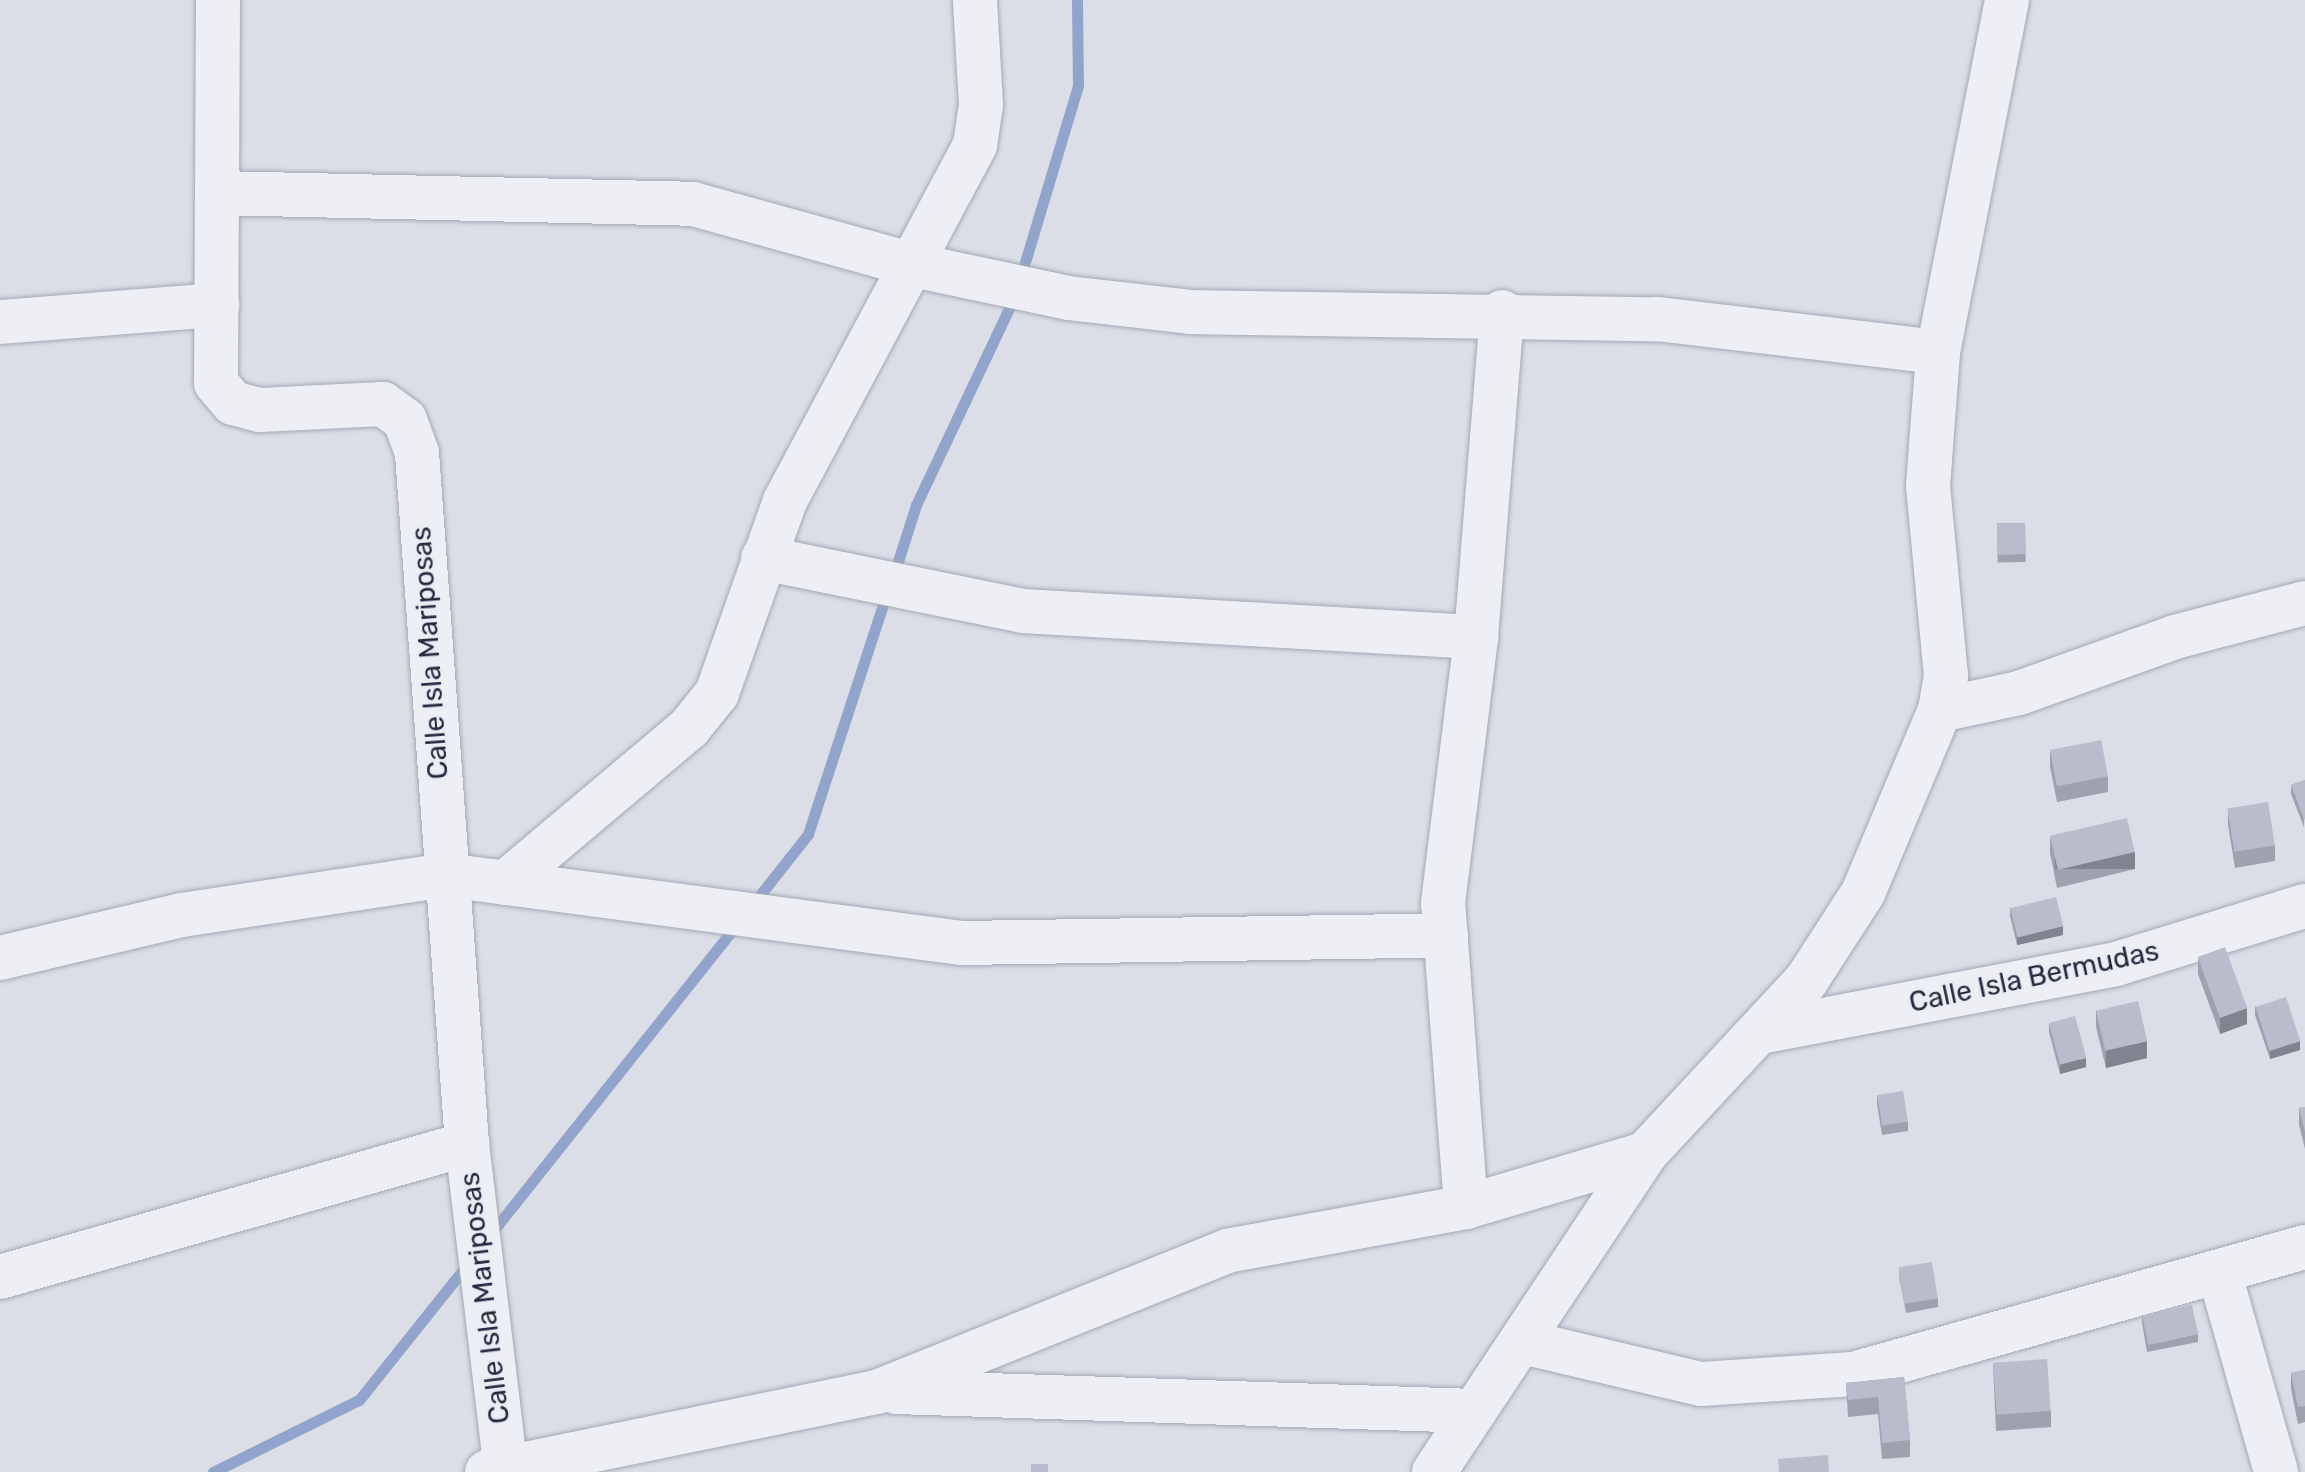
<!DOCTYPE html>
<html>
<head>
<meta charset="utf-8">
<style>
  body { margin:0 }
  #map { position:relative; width:2305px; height:1472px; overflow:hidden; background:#dbdee7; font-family:Rubik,sans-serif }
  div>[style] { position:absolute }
  .stream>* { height:11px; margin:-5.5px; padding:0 5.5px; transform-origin:5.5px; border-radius:5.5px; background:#92a4cb }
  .roads { filter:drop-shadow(0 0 2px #a4a8b5) drop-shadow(0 0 2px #a4a8b5) }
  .minor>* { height:44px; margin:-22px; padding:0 22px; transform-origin:22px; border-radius:22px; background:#eeeff5 }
  .wall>* { inset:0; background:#9ea2af; transform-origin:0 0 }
  .shaded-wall>* { inset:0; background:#81848e; transform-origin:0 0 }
  .building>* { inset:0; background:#b8bccb; transform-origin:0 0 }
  span { translate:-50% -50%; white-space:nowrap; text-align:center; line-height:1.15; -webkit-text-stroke:7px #ebedf5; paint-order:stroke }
  .street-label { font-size:28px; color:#24293f }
</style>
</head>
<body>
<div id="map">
  <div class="stream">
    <i style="left:1020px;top:279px;width:202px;rotate:-73.3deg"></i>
    <i style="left:1078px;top:86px;width:86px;rotate:-90.7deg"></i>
    <i style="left:893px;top:577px;width:76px;rotate:-72.3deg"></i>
    <i style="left:916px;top:505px;width:231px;rotate:-64.7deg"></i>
    <i style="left:753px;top:904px;width:89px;rotate:-51.8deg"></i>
    <i style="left:808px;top:834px;width:254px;rotate:-71.9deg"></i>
    <i style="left:489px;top:1236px;width:399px;rotate:-51.5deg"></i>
    <i style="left:213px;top:1472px;width:163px;rotate:-26.3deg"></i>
    <i style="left:359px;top:1400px;width:176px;rotate:-51.4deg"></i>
  </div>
  <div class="roads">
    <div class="minor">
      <i style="left:218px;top:0;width:383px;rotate:90.3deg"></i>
      <i style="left:216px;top:383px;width:26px;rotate:50deg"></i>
      <i style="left:233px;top:403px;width:28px;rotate:15deg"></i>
      <i style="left:260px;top:410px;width:123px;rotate:-2.8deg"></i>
      <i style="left:383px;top:404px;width:27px;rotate:36deg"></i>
      <i style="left:405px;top:420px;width:35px;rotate:70deg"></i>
      <i style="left:417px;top:453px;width:693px;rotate:85.86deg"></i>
      <i style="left:467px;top:1144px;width:330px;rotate:83.2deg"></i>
      <i style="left:217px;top:193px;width:476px;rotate:1.3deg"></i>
      <i style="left:693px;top:204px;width:228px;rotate:15.5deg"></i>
      <i style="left:913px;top:265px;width:158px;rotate:12deg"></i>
      <i style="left:1068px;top:298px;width:123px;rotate:6.5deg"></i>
      <i style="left:1190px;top:312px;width:467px;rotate:0.9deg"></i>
      <i style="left:1657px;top:319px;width:283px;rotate:6.7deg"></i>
      <i style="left:0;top:322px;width:218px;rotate:-4.5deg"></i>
      <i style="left:763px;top:558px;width:265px;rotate:11.5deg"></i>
      <i style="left:1023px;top:611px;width:454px;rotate:3.3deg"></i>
      <i style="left:1940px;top:710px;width:81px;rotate:-12.1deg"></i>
      <i style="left:2019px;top:693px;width:166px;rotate:-19.7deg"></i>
      <i style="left:2175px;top:637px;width:134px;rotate:-14.7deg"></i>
      <i style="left:505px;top:883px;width:241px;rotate:-40.1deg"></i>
      <i style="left:689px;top:728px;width:45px;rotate:-51.3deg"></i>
      <i style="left:717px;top:693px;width:204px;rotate:-70.5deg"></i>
      <i style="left:785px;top:501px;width:404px;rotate:-61.9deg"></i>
      <i style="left:975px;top:145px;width:40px;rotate:-81.5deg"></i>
      <i style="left:981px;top:105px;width:105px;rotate:-93.3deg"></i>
      <i style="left:0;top:958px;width:187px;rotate:-13.3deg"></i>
      <i style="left:182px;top:915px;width:267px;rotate:-8.6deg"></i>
      <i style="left:446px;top:875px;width:519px;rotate:7.52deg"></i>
      <i style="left:961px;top:943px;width:485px;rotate:-0.9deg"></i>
      <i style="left:1760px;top:1032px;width:362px;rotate:-10.8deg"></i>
      <i style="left:2116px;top:964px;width:198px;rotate:-17.1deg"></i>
      <i style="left:1466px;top:1207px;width:305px;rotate:-94.3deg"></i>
      <i style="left:1443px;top:903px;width:268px;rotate:-82.9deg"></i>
      <i style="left:1476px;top:637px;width:326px;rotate:-85.4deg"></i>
      <i style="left:2220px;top:1275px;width:205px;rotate:74.1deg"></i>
      <i style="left:0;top:1277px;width:486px;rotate:-15.9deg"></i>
      <i style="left:1523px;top:1342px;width:183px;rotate:13.3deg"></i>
      <i style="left:1701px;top:1384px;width:152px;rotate:-3.8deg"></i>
      <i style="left:1853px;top:1374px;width:470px;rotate:-15.7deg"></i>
      <i style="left:896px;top:1392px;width:578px;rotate:1.88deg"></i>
      <i style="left:487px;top:1472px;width:398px;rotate:-11.6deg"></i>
      <i style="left:877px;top:1392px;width:377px;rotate:-21.9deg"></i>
      <i style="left:1227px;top:1251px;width:243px;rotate:-10.4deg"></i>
      <i style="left:1466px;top:1207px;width:187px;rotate:-16.5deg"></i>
      <i style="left:1434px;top:1472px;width:382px;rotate:-56.4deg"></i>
      <i style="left:1645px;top:1154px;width:236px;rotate:-47.1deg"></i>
      <i style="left:1806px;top:981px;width:105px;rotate:-57.1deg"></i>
      <i style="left:1863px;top:893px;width:199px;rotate:-67.2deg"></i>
      <i style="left:1940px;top:710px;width:35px;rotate:-80deg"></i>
      <i style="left:1946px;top:676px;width:191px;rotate:-95.4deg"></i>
      <i style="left:1928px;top:486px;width:134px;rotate:-85.7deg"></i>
      <i style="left:1938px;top:352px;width:359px;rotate:-78.9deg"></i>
    </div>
  </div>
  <div class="wall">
    <i style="left:2025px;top:523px;width:39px;height:28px;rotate:89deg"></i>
    <i style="clip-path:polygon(2050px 750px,2108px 776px,2108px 792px,2057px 802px,2050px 767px)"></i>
    <i style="clip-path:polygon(2305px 780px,2304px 827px,2291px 794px,2291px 785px)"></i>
    <i style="clip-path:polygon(2228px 809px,2275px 845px,2275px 861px,2235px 868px,2228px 825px)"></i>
    <i style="clip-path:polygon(2050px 837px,2135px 869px,2057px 888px,2050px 853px)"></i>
    <i style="clip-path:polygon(2010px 908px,2063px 935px,2017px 945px,2010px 916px)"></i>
    <i style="clip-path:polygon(2198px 958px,2247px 1024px,2220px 1034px,2198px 974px)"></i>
    <i style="clip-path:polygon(2255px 1006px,2300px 1050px,2270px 1059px,2255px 1015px)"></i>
    <i style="clip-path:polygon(2096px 1010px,2147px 1058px,2106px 1068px,2096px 1027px)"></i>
    <i style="clip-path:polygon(2049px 1024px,2086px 1067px,2060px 1074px,2049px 1032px)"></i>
    <i style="clip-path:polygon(1877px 1095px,1908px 1122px,1908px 1131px,1882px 1135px,1877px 1104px)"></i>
    <i style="clip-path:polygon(2305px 1107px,2305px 1149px,2299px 1125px,2299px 1108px)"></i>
    <i style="clip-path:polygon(1899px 1268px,1938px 1299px,1938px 1307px,1906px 1313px,1899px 1276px)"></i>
    <i style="clip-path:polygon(2142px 1315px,2198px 1334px,2198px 1342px,2147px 1352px,2142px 1323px)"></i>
    <i style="clip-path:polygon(1993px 1364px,2051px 1411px,2051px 1427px,1996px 1431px)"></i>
    <i style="clip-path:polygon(2305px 1370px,2305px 1422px,2298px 1424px,2291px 1389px,2291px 1373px)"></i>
    <i style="clip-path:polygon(1904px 1377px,1910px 1440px,1910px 1457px,1882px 1459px,1878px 1414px,1848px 1417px,1846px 1383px)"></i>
  </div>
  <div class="shaded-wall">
    <i style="left:2135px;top:852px;width:17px;height:80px;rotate:90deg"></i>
    <i style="clip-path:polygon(2063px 926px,2063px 935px,2017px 945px,2017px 937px)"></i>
    <i style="clip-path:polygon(2247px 1008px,2247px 1024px,2220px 1034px,2220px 1017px)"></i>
    <i style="clip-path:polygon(2147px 1041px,2147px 1058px,2106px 1068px,2106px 1051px)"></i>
    <i style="clip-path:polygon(2300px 1041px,2300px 1050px,2270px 1059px,2270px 1051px)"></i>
    <i style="clip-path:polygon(2086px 1058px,2086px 1067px,2060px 1074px,2060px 1065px)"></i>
  </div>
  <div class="building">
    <i style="left:2025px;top:523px;width:31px;height:28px;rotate:88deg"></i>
    <i style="left:2101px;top:740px;width:37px;height:52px;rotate:79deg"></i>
    <i style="clip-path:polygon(2305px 780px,2305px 819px,2304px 819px,2291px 785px)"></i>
    <i style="left:2268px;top:802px;width:44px;height:41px;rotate:81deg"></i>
    <i style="left:2127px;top:818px;width:35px;height:79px;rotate:77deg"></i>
    <i style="left:2056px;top:897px;width:30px;height:47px;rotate:76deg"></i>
    <i style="left:2225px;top:947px;width:65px;height:29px;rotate:70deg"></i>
    <i style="left:2286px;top:997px;width:46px;height:32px;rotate:72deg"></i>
    <i style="left:2138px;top:1001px;width:41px;height:43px;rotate:77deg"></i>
    <i style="left:2075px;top:1016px;width:43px;height:27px;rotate:75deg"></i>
    <i style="left:1903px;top:1091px;width:31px;height:26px;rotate:81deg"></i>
    <i style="clip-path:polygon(2305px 1107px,2305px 1132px,2299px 1108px)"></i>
    <i style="left:1932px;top:1262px;width:37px;height:34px;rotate:81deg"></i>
    <i style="left:2192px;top:1305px;width:30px;height:51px;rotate:78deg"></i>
    <i style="left:2047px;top:1359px;width:52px;height:54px;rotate:86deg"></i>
    <i style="clip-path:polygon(2305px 1370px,2305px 1406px,2298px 1407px,2291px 1373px)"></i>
    <i style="clip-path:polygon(1904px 1377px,1910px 1440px,1882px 1443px,1878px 1397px,1848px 1400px,1846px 1383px)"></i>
    <i style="clip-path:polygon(1828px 1455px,1829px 1472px,1779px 1472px,1778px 1459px)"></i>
    <i style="left:1031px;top:1464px;width:17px;height:8px"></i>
  </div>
  <div class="street-label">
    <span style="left:430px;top:653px;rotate:-94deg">Calle Isla Mariposas</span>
    <span style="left:2034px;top:977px;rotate:-12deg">Calle Isla Bermudas</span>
    <span style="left:485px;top:1298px;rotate:-97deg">Calle Isla Mariposas</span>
  </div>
</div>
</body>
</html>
